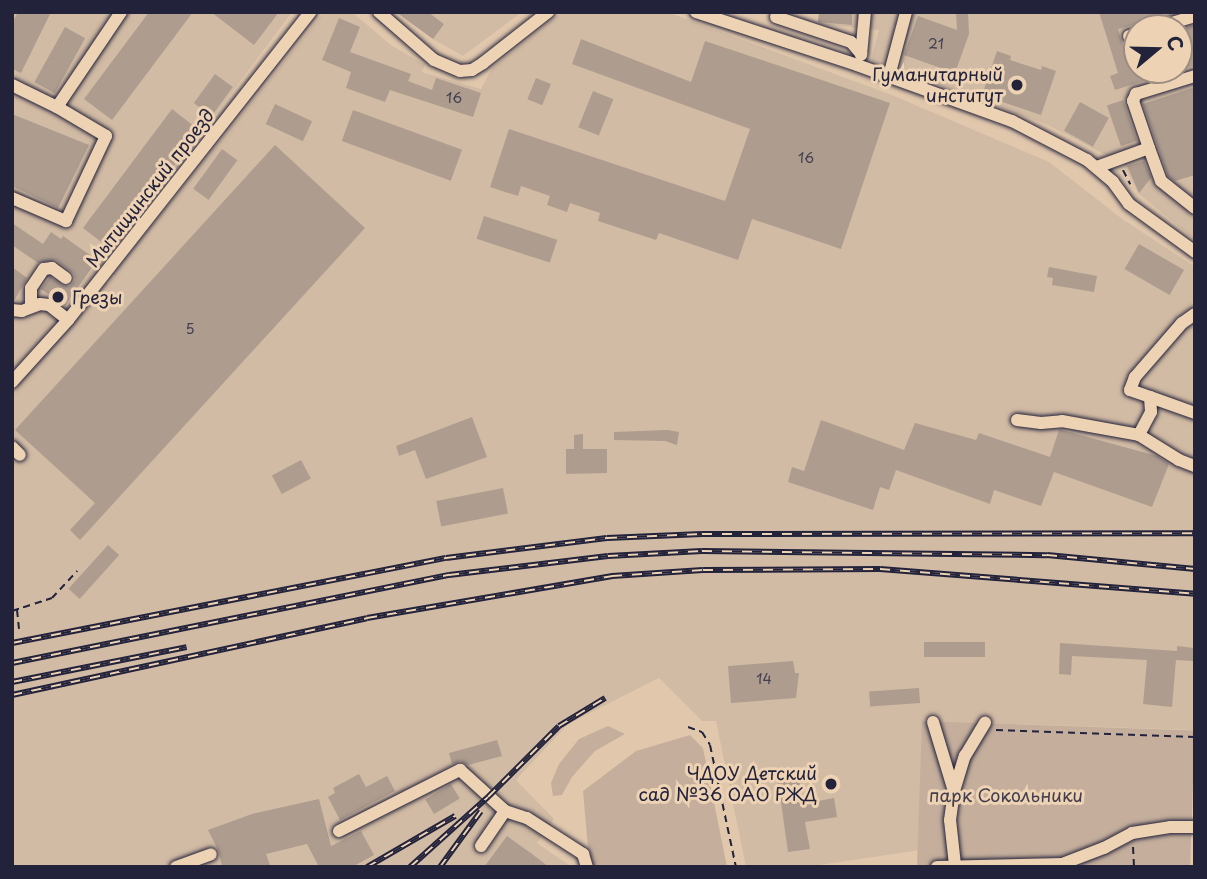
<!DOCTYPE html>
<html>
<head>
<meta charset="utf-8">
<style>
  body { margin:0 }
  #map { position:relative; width:1207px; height:879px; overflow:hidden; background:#e1c8ad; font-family:"Playpen Sans",sans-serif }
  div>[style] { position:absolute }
  .built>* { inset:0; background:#d2bba4 }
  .green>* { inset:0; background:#c5af9c; transform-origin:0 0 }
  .building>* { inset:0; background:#ae9c8f; transform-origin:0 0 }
  .path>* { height:2px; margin-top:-1px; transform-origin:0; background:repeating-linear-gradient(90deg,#22223b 0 7px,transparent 0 12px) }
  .roads { filter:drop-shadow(0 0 2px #22223b) drop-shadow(0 0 2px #22223b) }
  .minor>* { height:12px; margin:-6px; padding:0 6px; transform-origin:6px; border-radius:6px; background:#edd2b4 }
  .rail>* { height:6px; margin-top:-3px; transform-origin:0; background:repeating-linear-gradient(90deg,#edd2b4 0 10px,#22223b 0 20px); box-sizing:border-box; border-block:2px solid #22223b }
  .dots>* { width:19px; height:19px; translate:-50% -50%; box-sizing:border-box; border:4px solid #edd2b4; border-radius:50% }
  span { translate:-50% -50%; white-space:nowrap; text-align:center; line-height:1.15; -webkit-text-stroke:6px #edd2b4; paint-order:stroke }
  .number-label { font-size:14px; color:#454050 }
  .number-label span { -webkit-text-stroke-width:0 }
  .poi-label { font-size:18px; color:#22223b }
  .right { translate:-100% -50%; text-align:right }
  .left { translate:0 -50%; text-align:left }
  .street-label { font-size:18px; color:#22223b }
  .park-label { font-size:18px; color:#433e4e }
  .frame { position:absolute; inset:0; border:14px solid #22223b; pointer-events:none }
  .north { position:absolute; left:1123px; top:14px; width:70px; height:70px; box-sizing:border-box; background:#edd2b4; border:2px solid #9c8c84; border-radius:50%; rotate:71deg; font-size:19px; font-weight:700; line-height:28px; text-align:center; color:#22223b }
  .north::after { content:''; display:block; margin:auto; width:24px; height:32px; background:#22223b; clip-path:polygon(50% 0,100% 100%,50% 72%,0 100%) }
</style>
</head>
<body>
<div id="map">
  <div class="built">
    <i style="clip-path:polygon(12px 12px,292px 12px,65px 315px,12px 371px)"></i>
    <i style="clip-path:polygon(324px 12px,352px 12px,391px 45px,425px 65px,422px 72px,481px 89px,492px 68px,562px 12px,667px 12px,892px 95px,1049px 162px,1121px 218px,1195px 267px,1195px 730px,923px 721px,941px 847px,806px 867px,746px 867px,716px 721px,702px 721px,659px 678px,568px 724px,516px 780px,554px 819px,537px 843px,572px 867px,12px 867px,12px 393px,106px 283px,108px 284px,115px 276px,113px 274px)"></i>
    <i style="clip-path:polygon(396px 12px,522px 12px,463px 56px,433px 39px)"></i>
    <i style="clip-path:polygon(evenodd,819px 12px,1195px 12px,1195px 240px,1138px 193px,1123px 164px,1048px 125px,871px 60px,879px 30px,818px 24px,819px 12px,1137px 28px,1179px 28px,1179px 70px,1137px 70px,1137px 28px)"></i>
  </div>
  <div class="green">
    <i style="left:922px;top:721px;width:273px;height:148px;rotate:2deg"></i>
    <i style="clip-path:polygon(608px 726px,625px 734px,595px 751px,572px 777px,562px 795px,553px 796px,551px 783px,559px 764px,579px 739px)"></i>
    <i style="clip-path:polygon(690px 735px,703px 748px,727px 867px,584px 867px,589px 860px,583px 791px,636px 751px)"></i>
  </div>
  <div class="building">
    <i style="clip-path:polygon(18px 12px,51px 12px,21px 73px,12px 69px,12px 23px)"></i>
    <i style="clip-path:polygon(149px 12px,193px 12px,112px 120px,84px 99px)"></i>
    <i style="clip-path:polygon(211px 12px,279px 12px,254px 45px)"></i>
    <i style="clip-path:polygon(396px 12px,428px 12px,444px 24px,433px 39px)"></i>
    <i style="clip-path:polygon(819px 12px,852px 12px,852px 25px,818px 22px)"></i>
    <i style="clip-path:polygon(956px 12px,968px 12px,969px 34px,955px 73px,904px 55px,918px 16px,957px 30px)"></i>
    <i style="clip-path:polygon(1099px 12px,1155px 12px,1157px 18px,1147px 24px,1136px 24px,1118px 29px,1121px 39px,1124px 47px,1137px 43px,1137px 70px,1172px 72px,1115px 90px,1110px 76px,1118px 73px)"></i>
    <i style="clip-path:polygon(339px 18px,360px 27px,350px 52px,411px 74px,408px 81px,432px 90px,436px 78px,481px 93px,473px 117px,390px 90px,385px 102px,346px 88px,351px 72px,322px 60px)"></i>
    <i style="clip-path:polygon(1195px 25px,1195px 65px,1179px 70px,1179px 30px)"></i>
    <i style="left:65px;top:27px;width:23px;height:63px;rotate:29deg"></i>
    <i style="clip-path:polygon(581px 39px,691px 82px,705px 41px,890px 103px,841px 249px,752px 219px,738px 260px,659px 233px,656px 240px,598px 221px,600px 213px,570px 203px,567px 212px,547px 205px,550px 196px,521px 186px,518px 196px,490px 187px,509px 129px,725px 201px,750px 129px,572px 64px)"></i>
    <i style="clip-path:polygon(997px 51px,1011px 56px,1010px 60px,1041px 70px,1042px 66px,1056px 71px,1041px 115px,982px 95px)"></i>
    <i style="left:215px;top:74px;width:22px;height:36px;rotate:36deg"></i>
    <i style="left:536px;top:78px;width:16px;height:23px;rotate:22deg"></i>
    <i style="clip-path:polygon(1195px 87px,1195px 175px,1175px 181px,1168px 176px,1143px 104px)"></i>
    <i style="left:593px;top:91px;width:22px;height:39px;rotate:22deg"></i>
    <i style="left:1123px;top:100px;width:43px;height:17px;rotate:71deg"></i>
    <i style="left:1080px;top:102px;width:33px;height:33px;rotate:29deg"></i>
    <i style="left:275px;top:104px;width:41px;height:22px;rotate:25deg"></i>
    <i style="clip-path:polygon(172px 109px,200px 131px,112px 248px,109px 248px,83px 228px)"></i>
    <i style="left:353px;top:110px;width:116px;height:33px;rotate:20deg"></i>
    <i style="clip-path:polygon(12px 114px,89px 145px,58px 208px,12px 186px)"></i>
    <i style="clip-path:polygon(275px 145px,365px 228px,80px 540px,70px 530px,95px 503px,15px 430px)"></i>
    <i style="left:222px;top:149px;width:19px;height:49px;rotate:36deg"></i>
    <i style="clip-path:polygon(1144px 161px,1151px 178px,1139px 193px,1127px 166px)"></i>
    <i style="left:484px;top:216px;width:77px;height:24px;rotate:18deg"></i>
    <i style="clip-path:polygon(12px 223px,43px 244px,51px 232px,61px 239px,63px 236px,97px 260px,65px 306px,41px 289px,50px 277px,62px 285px,70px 286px,75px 280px,74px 274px,56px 260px,38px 263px,12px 245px)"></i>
    <i style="left:1139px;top:244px;width:52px;height:29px;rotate:30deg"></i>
    <i style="clip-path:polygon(12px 267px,27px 278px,14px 301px,12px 301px)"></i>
    <i style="clip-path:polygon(1049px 267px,1097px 276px,1094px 292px,1052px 285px,1053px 278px,1047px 277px)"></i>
    <i style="clip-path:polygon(472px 417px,487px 457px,426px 479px,415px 450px,399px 456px,396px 446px)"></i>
    <i style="clip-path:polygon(821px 420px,904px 450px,915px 423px,976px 440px,979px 433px,1050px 457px,1059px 430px,1062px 430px,1157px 456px,1169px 464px,1152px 507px,1054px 472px,1041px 506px,994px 490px,990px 504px,896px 470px,889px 490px,880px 487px,873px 510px,788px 482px,792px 467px,804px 471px)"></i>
    <i style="clip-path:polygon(667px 430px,679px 432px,677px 445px,665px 441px,614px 440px,614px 432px)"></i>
    <i style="clip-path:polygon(583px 434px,583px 449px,607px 449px,607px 473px,566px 474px,566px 449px,574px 449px,574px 435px)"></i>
    <i style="left:301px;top:460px;width:21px;height:33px;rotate:62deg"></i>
    <i style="left:503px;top:488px;width:26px;height:68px;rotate:79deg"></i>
    <i style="left:108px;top:545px;width:15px;height:59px;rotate:42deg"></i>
    <i style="left:985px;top:642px;width:15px;height:61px;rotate:90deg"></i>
    <i style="clip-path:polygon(1060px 643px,1177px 651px,1177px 646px,1194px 648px,1193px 661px,1176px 660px,1172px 707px,1143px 704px,1147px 660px,1072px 656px,1071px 675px,1059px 674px)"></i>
    <i style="clip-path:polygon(793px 661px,795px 673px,799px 673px,796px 698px,731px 703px,728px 666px)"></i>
    <i style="left:919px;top:688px;width:15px;height:50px;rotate:86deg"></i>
    <i style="clip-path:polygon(497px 740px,502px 756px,468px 765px,460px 761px,452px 764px,449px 753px)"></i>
    <i style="clip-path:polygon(798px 771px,803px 804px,834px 798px,837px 817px,805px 822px,810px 849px,788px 852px,777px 774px)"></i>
    <i style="clip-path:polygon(359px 774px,366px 787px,387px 776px,395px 791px,340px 820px,328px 797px,335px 793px,333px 788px)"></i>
    <i style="left:451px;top:784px;width:17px;height:30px;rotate:59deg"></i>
    <i style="clip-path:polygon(319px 799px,331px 846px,361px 831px,374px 855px,352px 867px,319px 867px,307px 844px,266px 854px,270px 865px,265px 867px,222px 867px,219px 852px,208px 830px,252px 814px)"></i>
    <i style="clip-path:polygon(507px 836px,532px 854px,549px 867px,484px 867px)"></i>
  </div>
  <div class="path">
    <i style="left:1123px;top:170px;width:16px;rotate:63deg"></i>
    <i style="left:17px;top:610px;width:19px;rotate:84deg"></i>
    <i style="left:12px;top:611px;width:42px;rotate:-18deg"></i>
    <i style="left:52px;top:598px;width:37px;rotate:-47deg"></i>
    <i style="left:688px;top:727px;width:15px;rotate:20deg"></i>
    <i style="left:702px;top:732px;width:15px;rotate:58deg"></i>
    <i style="left:710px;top:745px;width:125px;rotate:78deg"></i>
    <i style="left:996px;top:730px;width:199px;rotate:2deg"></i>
    <i style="left:1133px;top:847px;width:20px;rotate:87deg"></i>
  </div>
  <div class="roads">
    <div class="minor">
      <i style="left:379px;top:12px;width:73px;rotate:41.1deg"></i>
      <i style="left:434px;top:60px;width:28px;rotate:23deg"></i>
      <i style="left:460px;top:71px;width:12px;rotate:-5deg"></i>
      <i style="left:472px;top:70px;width:13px;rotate:-32deg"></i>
      <i style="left:483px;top:63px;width:83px;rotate:-38.1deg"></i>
      <i style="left:696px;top:12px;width:169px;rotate:18.2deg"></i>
      <i style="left:857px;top:65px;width:165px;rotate:19.9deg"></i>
      <i style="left:1012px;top:121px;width:85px;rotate:27.5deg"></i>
      <i style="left:1087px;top:160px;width:34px;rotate:40deg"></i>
      <i style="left:1113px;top:182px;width:27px;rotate:54deg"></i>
      <i style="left:1129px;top:204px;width:82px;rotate:36deg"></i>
      <i style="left:776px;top:17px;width:79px;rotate:18.4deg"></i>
      <i style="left:851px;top:42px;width:16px;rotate:50deg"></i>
      <i style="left:1155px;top:28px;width:42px;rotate:-16.7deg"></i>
      <i style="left:1129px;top:36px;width:8px;rotate:-14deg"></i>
      <i style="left:861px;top:55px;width:43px;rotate:-84.7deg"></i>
      <i style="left:889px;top:76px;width:66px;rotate:-75.1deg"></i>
      <i style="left:12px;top:85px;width:50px;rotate:26.1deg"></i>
      <i style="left:57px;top:107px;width:115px;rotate:-56deg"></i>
      <i style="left:1149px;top:148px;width:35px;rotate:70deg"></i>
      <i style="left:1161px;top:181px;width:43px;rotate:38.5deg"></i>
      <i style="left:1097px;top:167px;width:55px;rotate:-20.1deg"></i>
      <i style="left:1149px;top:148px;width:50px;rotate:-108.8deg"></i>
      <i style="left:1133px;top:101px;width:8px;rotate:-67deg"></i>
      <i style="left:1136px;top:94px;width:62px;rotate:-17deg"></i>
      <i style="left:12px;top:198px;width:59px;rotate:23.1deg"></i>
      <i style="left:66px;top:221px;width:94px;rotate:-64.8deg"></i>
      <i style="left:106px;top:136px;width:57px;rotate:-149.4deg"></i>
      <i style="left:31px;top:305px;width:17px;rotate:-90deg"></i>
      <i style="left:31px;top:288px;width:23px;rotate:-56deg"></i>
      <i style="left:44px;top:269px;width:8px;rotate:-7deg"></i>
      <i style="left:52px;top:268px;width:17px;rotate:36deg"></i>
      <i style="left:12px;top:310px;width:10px;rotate:6deg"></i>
      <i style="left:22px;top:311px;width:19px;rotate:-21deg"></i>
      <i style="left:40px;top:304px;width:9px;rotate:6deg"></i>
      <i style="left:49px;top:305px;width:24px;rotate:38deg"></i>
      <i style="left:1195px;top:314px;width:16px;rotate:145deg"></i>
      <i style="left:1182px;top:323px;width:72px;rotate:131deg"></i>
      <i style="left:1135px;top:377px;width:14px;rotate:111deg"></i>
      <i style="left:1130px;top:390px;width:21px;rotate:19deg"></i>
      <i style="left:1150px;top:397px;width:15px;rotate:86deg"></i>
      <i style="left:1151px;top:412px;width:26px;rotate:118deg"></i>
      <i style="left:1139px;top:435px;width:47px;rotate:32deg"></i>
      <i style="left:1179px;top:460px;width:17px;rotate:21deg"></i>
      <i style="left:12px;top:382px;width:84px;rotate:-47.9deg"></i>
      <i style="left:68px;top:320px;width:392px;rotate:-51.8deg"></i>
      <i style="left:1150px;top:397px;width:48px;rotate:19.6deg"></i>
      <i style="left:1017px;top:420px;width:24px;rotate:7deg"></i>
      <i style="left:1041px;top:423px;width:21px;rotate:-5deg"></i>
      <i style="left:1062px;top:421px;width:78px;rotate:10.3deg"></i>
      <i style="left:12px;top:447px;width:11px;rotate:45deg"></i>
      <i style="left:933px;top:722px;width:72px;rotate:73.1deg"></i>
      <i style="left:339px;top:831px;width:136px;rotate:-26.8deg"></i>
      <i style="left:460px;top:770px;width:61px;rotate:42.3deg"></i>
      <i style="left:481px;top:846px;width:42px;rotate:-55.6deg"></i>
      <i style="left:505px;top:811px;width:23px;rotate:18deg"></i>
      <i style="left:527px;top:818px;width:67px;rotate:32.7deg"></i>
      <i style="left:583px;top:854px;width:14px;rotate:73deg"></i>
      <i style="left:955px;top:865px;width:45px;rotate:-96.3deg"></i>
      <i style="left:950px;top:820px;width:29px;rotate:-82deg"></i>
      <i style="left:954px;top:791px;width:37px;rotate:-73deg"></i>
      <i style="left:965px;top:756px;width:39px;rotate:-59deg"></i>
      <i style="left:176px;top:867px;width:37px;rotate:-20deg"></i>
      <i style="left:937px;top:867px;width:125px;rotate:-1.4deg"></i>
      <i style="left:1062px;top:864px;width:45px;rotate:-20.9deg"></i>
      <i style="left:1104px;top:848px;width:32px;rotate:-28deg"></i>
      <i style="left:1132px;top:833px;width:38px;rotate:-9deg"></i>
      <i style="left:1170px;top:827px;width:25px"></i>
    </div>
  </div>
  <div class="rail">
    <i style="left:12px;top:643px;width:442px;rotate:-11.1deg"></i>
    <i style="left:446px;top:558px;width:162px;rotate:-7.1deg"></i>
    <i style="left:607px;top:538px;width:95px;rotate:-2.4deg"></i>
    <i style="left:702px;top:534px;width:493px;rotate:-0.1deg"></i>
    <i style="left:12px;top:663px;width:446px;rotate:-11.4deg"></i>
    <i style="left:449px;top:575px;width:160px;rotate:-6.8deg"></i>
    <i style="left:608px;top:556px;width:94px;rotate:-3deg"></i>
    <i style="left:702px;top:551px;width:345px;rotate:0.7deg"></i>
    <i style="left:1047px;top:555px;width:149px;rotate:5.4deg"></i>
    <i style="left:12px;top:682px;width:178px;rotate:-11.3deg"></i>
    <i style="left:12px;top:695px;width:363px;rotate:-12.2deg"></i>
    <i style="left:367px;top:618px;width:249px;rotate:-9.7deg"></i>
    <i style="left:612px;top:576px;width:91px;rotate:-3.8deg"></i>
    <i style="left:703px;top:570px;width:177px;rotate:-0.3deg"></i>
    <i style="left:880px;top:569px;width:316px;rotate:4.5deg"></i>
    <i style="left:367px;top:867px;width:102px;rotate:-30.1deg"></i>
    <i style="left:410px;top:867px;width:105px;rotate:-41.9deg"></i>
    <i style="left:488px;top:797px;width:100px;rotate:-45deg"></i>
    <i style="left:559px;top:726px;width:54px;rotate:-31.3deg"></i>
    <i style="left:440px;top:867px;width:69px;rotate:-53.8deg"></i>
  </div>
  <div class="dots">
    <i style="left:1017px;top:85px;background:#22223b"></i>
    <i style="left:58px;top:297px;background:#22223b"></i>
    <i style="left:831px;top:784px;background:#22223b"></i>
  </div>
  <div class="number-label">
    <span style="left:936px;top:44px">21</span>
    <span style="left:454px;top:98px">16</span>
    <span style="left:806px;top:158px">16</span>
    <span style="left:190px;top:329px">5</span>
    <span style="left:764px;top:679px">14</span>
  </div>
  <div class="poi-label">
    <span class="right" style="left:1003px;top:85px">Гуманитарный<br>институт</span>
    <span class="left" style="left:72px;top:297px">Грезы</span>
    <span class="right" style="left:817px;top:784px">ЧДОУ Детский<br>сад №36 ОАО РЖД</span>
  </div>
  <div class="street-label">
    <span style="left:150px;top:188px;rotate:-52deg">Мытищинский проезд</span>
  </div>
  <div class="park-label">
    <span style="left:1006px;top:795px">парк Сокольники</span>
  </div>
  <div class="frame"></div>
  <div class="north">С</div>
</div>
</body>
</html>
